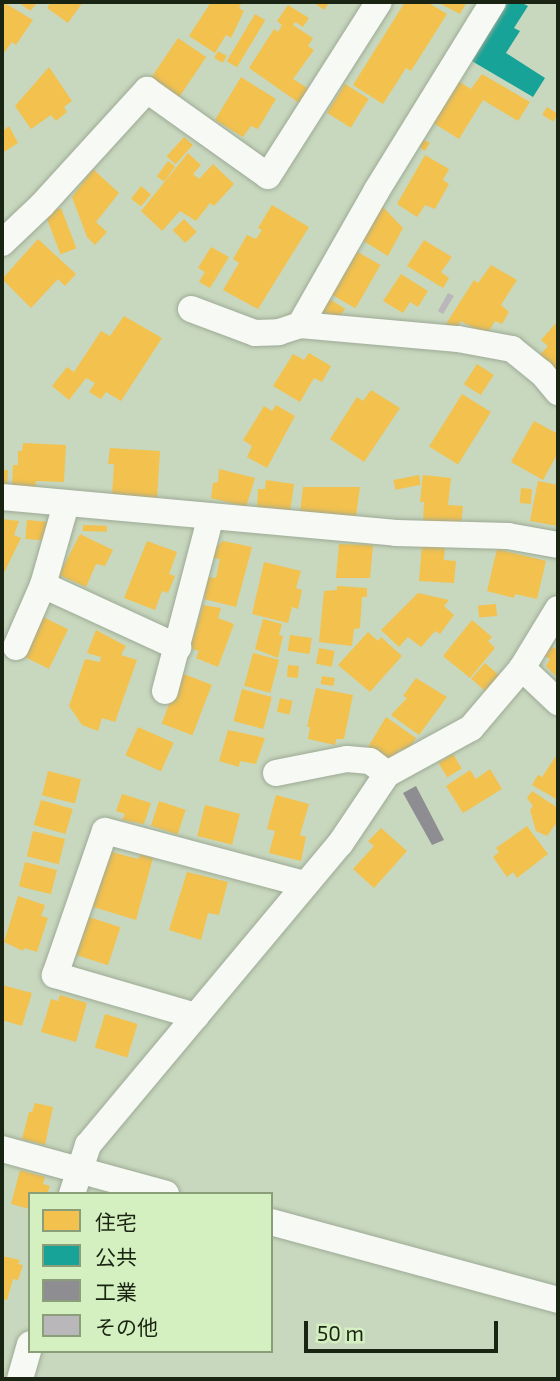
<!DOCTYPE html>
<html>
<head>
<meta charset="utf-8">
<style>
  body { margin:0 }
  #map { position:relative; width:560px; height:1381px; overflow:hidden; background:#c8d8be; font-family:"Exo 2","Noto Sans JP",sans-serif }
  div>[style] { position:absolute }
  .homes>* { inset:0; background:#f2c14e; transform-origin:0 0 }
  .public>* { inset:0; background:#17a398 }
  .industry>* { inset:0; background:#8d8d92 }
  .building>* { inset:0; background:#bab7bb }
  .roads { filter:drop-shadow(0 0 2px #9eaa96) drop-shadow(0 0 2px #9eaa96) }
  .minor>* { height:26px; margin:-13px; padding:0 13px; transform-origin:13px; border-radius:13px; background:#f7f9f5 }
  span { translate:-50% -50%; white-space:nowrap; text-align:center; line-height:1.15; -webkit-text-stroke:7px #d4efc0; paint-order:stroke }
  .frame { position:absolute; inset:0; border:4px solid #1a2412; pointer-events:none }
  .legend { position:absolute; left:28px; top:1192px; width:245px; height:161px; box-sizing:border-box; background:#d4efc0; border:2px solid #8a9e7a; margin:0; padding:9px 12px; list-style:none; font-size:21px; color:#1a2412 }
  .legend li { display:flex; align-items:center; gap:14px; height:35px }
  .legend b { width:35px; border:2px solid #8a9e7a }
  .scale { position:absolute; left:304px; top:1321px; width:194px; height:32px; box-sizing:border-box; border:4px solid #1a2412; border-top:0; padding-left:9px; font-size:21px; line-height:24px; white-space:nowrap; color:#1a2412; -webkit-text-stroke:5px #d4efc0; paint-order:stroke }
</style>
</head>
<body>
<div id="map">
  <div class="homes">
    <i style="clip-path:polygon(3px 2px,33px 20px,16px 45px,12px 42px,4px 53px)"></i>
    <i style="clip-path:polygon(18px 2px,38px 2px,30px 11px)"></i>
    <i style="clip-path:polygon(51px 2px,83px 2px,68px 23px,47px 8px)"></i>
    <i style="clip-path:polygon(211px 2px,242px 2px,239px 8px,244px 11px,231px 38px,226px 35px,215px 53px,189px 36px)"></i>
    <i style="clip-path:polygon(313px 2px,330px 2px,324px 10px)"></i>
    <i style="clip-path:polygon(405px 2px,427px 2px,447px 14px,411px 71px,406px 68px,383px 104px,353px 85px)"></i>
    <i style="clip-path:polygon(437px 2px,467px 2px,460px 14px)"></i>
    <i style="clip-path:polygon(288px 5px,309px 18px,303px 27px,295px 22px,293px 25px,313px 38px,308px 46px,314px 50px,293px 79px,312px 91px,302px 105px,249px 68px,274px 29px,278px 32px,282px 25px,277px 21px)"></i>
    <i style="left:255px;top:14px;width:12px;height:55px;rotate:31deg"></i>
    <i style="left:178px;top:38px;width:34px;height:50px;rotate:34deg"></i>
    <i style="left:218px;top:51px;width:10px;height:8px;rotate:29deg"></i>
    <i style="clip-path:polygon(49px 67px,72px 101px,64px 107px,67px 112px,56px 121px,51px 115px,31px 129px,15px 106px)"></i>
    <i style="clip-path:polygon(482px 74px,530px 102px,518px 121px,483px 100px,459px 139px,427px 119px,453px 78px,471px 89px)"></i>
    <i style="clip-path:polygon(241px 77px,276px 99px,258px 129px,251px 126px,243px 137px,215px 120px)"></i>
    <i style="left:345px;top:84px;width:28px;height:34px;rotate:32deg"></i>
    <i style="left:547px;top:107px;width:13px;height:9px;rotate:32deg"></i>
    <i style="clip-path:polygon(9px 126px,18px 143px,2px 153px,2px 128px,4px 130px)"></i>
    <i style="left:184px;top:137px;width:12px;height:26px;rotate:42deg"></i>
    <i style="clip-path:polygon(418px 137px,430px 143px,425px 151px,414px 143px)"></i>
    <i style="clip-path:polygon(188px 153px,201px 165px,193px 174px,199px 179px,213px 164px,234px 184px,214px 206px,210px 203px,196px 221px,180px 211px,162px 231px,141px 211px)"></i>
    <i style="clip-path:polygon(425px 155px,449px 169px,443px 180px,449px 184px,435px 209px,425px 205px,417px 217px,397px 204px)"></i>
    <i style="left:168px;top:161px;width:9px;height:19px;rotate:36deg"></i>
    <i style="clip-path:polygon(93px 169px,119px 193px,96px 222px,107px 232px,95px 245px,87px 237px,72px 197px)"></i>
    <i style="left:141px;top:186px;width:13px;height:16px;rotate:39deg"></i>
    <i style="clip-path:polygon(272px 205px,309px 227px,258px 309px,223px 290px,239px 263px,233px 259px,247px 235px,256px 239px,262px 230px,258px 228px)"></i>
    <i style="clip-path:polygon(381px 205px,403px 228px,388px 256px,357px 237px)"></i>
    <i style="left:61px;top:208px;width:43px;height:17px;rotate:69deg"></i>
    <i style="left:184px;top:219px;width:18px;height:16px;rotate:45deg"></i>
    <i style="clip-path:polygon(38px 239px,76px 274px,65px 286px,58px 279px,31px 308px,2px 279px)"></i>
    <i style="clip-path:polygon(424px 240px,452px 257px,441px 272px,449px 278px,443px 288px,407px 266px)"></i>
    <i style="clip-path:polygon(211px 247px,229px 257px,210px 288px,199px 282px,205px 272px,198px 268px)"></i>
    <i style="left:351px;top:248px;width:34px;height:50px;rotate:30deg"></i>
    <i style="clip-path:polygon(491px 265px,517px 280px,501px 305px,509px 312px,502px 324px,495px 321px,486px 335px,461px 321px,456px 330px,446px 324px,474px 280px,478px 283px)"></i>
    <i style="clip-path:polygon(401px 274px,428px 291px,418px 307px,410px 302px,403px 313px,383px 301px)"></i>
    <i style="left:323px;top:295px;width:26px;height:14px;rotate:32deg"></i>
    <i style="clip-path:polygon(124px 316px,162px 338px,121px 401px,106px 392px,101px 399px,89px 392px,95px 383px,86px 378px,69px 400px,52px 386px,67px 367px,74px 372px,101px 331px,110px 336px)"></i>
    <i style="clip-path:polygon(558px 321px,558px 376px,538px 357px,548px 346px,541px 340px)"></i>
    <i style="clip-path:polygon(309px 353px,331px 366px,322px 382px,314px 378px,300px 402px,273px 386px,293px 354px,304px 360px)"></i>
    <i style="left:477px;top:364px;width:20px;height:24px;rotate:33deg"></i>
    <i style="clip-path:polygon(371px 390px,400px 408px,364px 462px,330px 439px,357px 397px,363px 401px)"></i>
    <i style="left:462px;top:394px;width:34px;height:62px;rotate:32deg"></i>
    <i style="clip-path:polygon(276px 405px,295px 416px,267px 468px,247px 457px,252px 446px,243px 440px,264px 406px,272px 411px)"></i>
    <i style="clip-path:polygon(534px 421px,558px 434px,558px 453px,543px 480px,511px 462px)"></i>
    <i style="clip-path:polygon(23px 443px,66px 445px,64px 482px,36px 481px,35px 489px,12px 487px,13px 465px,18px 465px,18px 451px,22px 451px)"></i>
    <i style="clip-path:polygon(110px 448px,160px 451px,157px 499px,112px 496px,114px 464px,108px 464px)"></i>
    <i style="clip-path:polygon(219px 469px,255px 478px,246px 507px,211px 498px,213px 483px,218px 482px)"></i>
    <i style="clip-path:polygon(2px 470px,8px 470px,7px 486px,2px 485px)"></i>
    <i style="left:419px;top:475px;width:10px;height:26px;rotate:79deg"></i>
    <i style="clip-path:polygon(423px 475px,451px 478px,448px 505px,463px 506px,461px 524px,423px 521px,424px 502px,420px 502px)"></i>
    <i style="clip-path:polygon(266px 480px,294px 484px,290px 512px,257px 510px,258px 489px,265px 489px)"></i>
    <i style="clip-path:polygon(538px 481px,558px 485px,558px 526px,530px 521px)"></i>
    <i style="clip-path:polygon(303px 487px,360px 487px,356px 516px,300px 513px)"></i>
    <i style="left:521px;top:488px;width:11px;height:15px;rotate:5deg"></i>
    <i style="clip-path:polygon(2px 519px,19px 521px,14px 535px,21px 538px,2px 577px)"></i>
    <i style="left:27px;top:520px;width:22px;height:19px;rotate:5deg"></i>
    <i style="left:83px;top:525px;width:24px;height:6px;rotate:2deg"></i>
    <i style="clip-path:polygon(80px 534px,113px 550px,105px 566px,96px 564px,86px 587px,59px 575px)"></i>
    <i style="clip-path:polygon(147px 541px,177px 552px,169px 574px,175px 576px,168px 593px,162px 591px,155px 610px,124px 598px)"></i>
    <i style="clip-path:polygon(223px 541px,252px 547px,236px 607px,204px 599px,208px 577px,216px 578px,220px 559px,213px 558px,215px 548px)"></i>
    <i style="clip-path:polygon(339px 544px,373px 545px,370px 578px,336px 578px)"></i>
    <i style="clip-path:polygon(422px 545px,445px 547px,444px 560px,456px 561px,454px 583px,419px 581px)"></i>
    <i style="clip-path:polygon(497px 549px,546px 561px,537px 599px,515px 594px,514px 598px,487px 591px)"></i>
    <i style="clip-path:polygon(264px 562px,301px 571px,296px 588px,302px 590px,298px 609px,292px 607px,288px 623px,252px 614px)"></i>
    <i style="clip-path:polygon(337px 586px,367px 588px,367px 597px,362px 597px,360px 628px,354px 629px,352px 646px,319px 642px,324px 591px,337px 590px)"></i>
    <i style="clip-path:polygon(418px 593px,449px 600px,444px 606px,454px 615px,440px 634px,435px 631px,421px 647px,408px 637px,399px 647px,381px 630px)"></i>
    <i style="left:496px;top:604px;width:12px;height:18px;rotate:85deg"></i>
    <i style="clip-path:polygon(203px 605px,221px 608px,218px 618px,234px 624px,218px 667px,196px 658px,199px 651px,190px 648px)"></i>
    <i style="left:43px;top:617px;width:28px;height:44px;rotate:26deg"></i>
    <i style="clip-path:polygon(263px 619px,282px 624px,279px 635px,283px 636px,278px 658px,255px 649px)"></i>
    <i style="clip-path:polygon(472px 620px,492px 637px,488px 641px,495px 648px,470px 678px,443px 656px)"></i>
    <i style="clip-path:polygon(96px 630px,126px 646px,121px 655px,137px 660px,115px 722px,102px 718px,98px 731px,82px 725px,69px 706px,85px 659px,100px 662px,101px 657px,87px 653px)"></i>
    <i style="clip-path:polygon(368px 632px,378px 641px,381px 637px,402px 656px,370px 692px,338px 665px)"></i>
    <i style="left:290px;top:635px;width:22px;height:16px;rotate:8deg"></i>
    <i style="clip-path:polygon(558px 644px,558px 678px,546px 666px,550px 659px,545px 656px,551px 646px,555px 649px)"></i>
    <i style="left:319px;top:648px;width:16px;height:16px;rotate:11deg"></i>
    <i style="left:253px;top:653px;width:27px;height:34px;rotate:15deg"></i>
    <i style="left:485px;top:663px;width:23px;height:21px;rotate:41deg"></i>
    <i style="left:288px;top:665px;width:11px;height:12px;rotate:5deg"></i>
    <i style="left:181px;top:673px;width:33px;height:54px;rotate:21deg"></i>
    <i style="left:322px;top:676px;width:13px;height:8px;rotate:9deg"></i>
    <i style="clip-path:polygon(416px 678px,447px 697px,419px 735px,391px 715px,407px 698px,403px 696px)"></i>
    <i style="clip-path:polygon(316px 688px,353px 695px,344px 739px,336px 739px,335px 745px,308px 739px,310px 727px,307px 727px)"></i>
    <i style="left:242px;top:689px;width:31px;height:33px;rotate:15deg"></i>
    <i style="left:280px;top:698px;width:13px;height:14px;rotate:13deg"></i>
    <i style="clip-path:polygon(386px 717px,416px 738px,406px 753px,400px 749px,390px 762px,368px 747px)"></i>
    <i style="left:138px;top:727px;width:39px;height:31px;rotate:24deg"></i>
    <i style="clip-path:polygon(228px 730px,265px 738px,256px 764px,240px 761px,239px 767px,219px 761px)"></i>
    <i style="clip-path:polygon(558px 753px,558px 800px,532px 785px,538px 775px,542px 777px)"></i>
    <i style="left:453px;top:754px;width:17px;height:17px;rotate:59deg"></i>
    <i style="clip-path:polygon(490px 769px,502px 789px,463px 813px,446px 786px,470px 770px,476px 779px)"></i>
    <i style="left:48px;top:771px;width:34px;height:25px;rotate:14deg"></i>
    <i style="clip-path:polygon(532px 791px,558px 808px,558px 821px,547px 836px,536px 831px,530px 810px,533px 806px,527px 798px)"></i>
    <i style="clip-path:polygon(122px 794px,151px 803px,144px 824px,122px 820px,125px 814px,116px 811px)"></i>
    <i style="clip-path:polygon(276px 795px,309px 804px,300px 835px,306px 837px,301px 861px,269px 853px,275px 831px,267px 829px)"></i>
    <i style="left:41px;top:800px;width:33px;height:26px;rotate:16deg"></i>
    <i style="left:159px;top:801px;width:28px;height:26px;rotate:18deg"></i>
    <i style="left:205px;top:805px;width:36px;height:32px;rotate:14deg"></i>
    <i style="clip-path:polygon(527px 826px,548px 854px,517px 878px,513px 872px,507px 877px,493px 857px,499px 852px,496px 848px)"></i>
    <i style="clip-path:polygon(381px 828px,407px 851px,374px 888px,353px 869px,374px 846px,368px 841px)"></i>
    <i style="left:33px;top:831px;width:33px;height:26px;rotate:14deg"></i>
    <i style="clip-path:polygon(108px 851px,138px 859px,141px 854px,153px 858px,136px 920px,90px 906px)"></i>
    <i style="left:25px;top:862px;width:33px;height:25px;rotate:14deg"></i>
    <i style="clip-path:polygon(187px 872px,228px 882px,219px 915px,208px 913px,201px 940px,169px 930px)"></i>
    <i style="clip-path:polygon(18px 896px,45px 905px,41px 916px,48px 918px,37px 952px,24px 948px,23px 951px,4px 942px)"></i>
    <i style="left:89px;top:917px;width:33px;height:40px;rotate:18deg"></i>
    <i style="clip-path:polygon(2px 985px,32px 993px,22px 1026px,2px 1020px)"></i>
    <i style="clip-path:polygon(60px 995px,87px 1003px,76px 1042px,41px 1032px,51px 999px,58px 1001px)"></i>
    <i style="left:105px;top:1014px;width:34px;height:35px;rotate:17deg"></i>
    <i style="clip-path:polygon(35px 1103px,53px 1107px,45px 1145px,22px 1139px,29px 1112px,32px 1112px)"></i>
    <i style="clip-path:polygon(20px 1170px,45px 1177px,43px 1184px,50px 1186px,47px 1194px,30px 1194px,30px 1209px,11px 1204px)"></i>
    <i style="clip-path:polygon(2px 1256px,20px 1260px,18px 1264px,23px 1265px,18px 1280px,13px 1279px,7px 1300px,2px 1299px)"></i>
  </div>
  <div class="public">
    <i style="clip-path:polygon(500px 2px,520px 2px,528px 6px,514px 28px,520px 31px,506px 53px,545px 78px,533px 97px,465px 57px)"></i>
  </div>
  <div class="industry">
    <i style="clip-path:polygon(416px 786px,444px 840px,432px 845px,403px 793px)"></i>
  </div>
  <div class="building">
    <i style="clip-path:polygon(448px 293px,454px 296px,443px 314px,438px 311px)"></i>
  </div>
  <div class="roads">
    <div class="minor">
      <i style="left:493px;top:2px;width:221px;rotate:121.7deg"></i>
      <i style="left:377px;top:190px;width:155px;rotate:119.7deg"></i>
      <i style="left:300px;top:325px;width:159px;rotate:5.1deg"></i>
      <i style="left:458px;top:339px;width:55px;rotate:10.5deg"></i>
      <i style="left:512px;top:349px;width:38px;rotate:39deg"></i>
      <i style="left:542px;top:373px;width:25px;rotate:50deg"></i>
      <i style="left:2px;top:243px;width:55px;rotate:-43.5deg"></i>
      <i style="left:42px;top:205px;width:156px;rotate:-47.6deg"></i>
      <i style="left:147px;top:90px;width:148px;rotate:35.4deg"></i>
      <i style="left:268px;top:176px;width:206px;rotate:-57.5deg"></i>
      <i style="left:191px;top:309px;width:68px;rotate:20.6deg"></i>
      <i style="left:255px;top:333px;width:24px;rotate:-2deg"></i>
      <i style="left:279px;top:332px;width:22px;rotate:-18deg"></i>
      <i style="left:2px;top:497px;width:396px;rotate:5.2deg"></i>
      <i style="left:396px;top:533px;width:112px;rotate:1.5deg"></i>
      <i style="left:508px;top:536px;width:51px;rotate:10.2deg"></i>
      <i style="left:43px;top:585px;width:149px;rotate:24.7deg"></i>
      <i style="left:16px;top:647px;width:68px;rotate:-66.5deg"></i>
      <i style="left:43px;top:585px;width:84px;rotate:-74.1deg"></i>
      <i style="left:522px;top:668px;width:50px;rotate:43.4deg"></i>
      <i style="left:165px;top:691px;width:178px;rotate:-75.3deg"></i>
      <i style="left:276px;top:773px;width:72px;rotate:-11.2deg"></i>
      <i style="left:347px;top:759px;width:23px;rotate:5deg"></i>
      <i style="left:370px;top:761px;width:21px;rotate:37deg"></i>
      <i style="left:196px;top:1016px;width:147px;rotate:-163.8deg"></i>
      <i style="left:55px;top:975px;width:152px;rotate:-70.9deg"></i>
      <i style="left:105px;top:831px;width:206px;rotate:14.9deg"></i>
      <i style="left:2px;top:1149px;width:170px;rotate:15.3deg"></i>
      <i style="left:72px;top:1194px;width:52px;rotate:-71.9deg"></i>
      <i style="left:88px;top:1145px;width:393px;rotate:-50.1deg"></i>
      <i style="left:340px;top:844px;width:84px;rotate:-56.1deg"></i>
      <i style="left:387px;top:774px;width:96px;rotate:-28.7deg"></i>
      <i style="left:471px;top:728px;width:79px;rotate:-49.6deg"></i>
      <i style="left:522px;top:668px;width:69px;rotate:-58.6deg"></i>
      <i style="left:271px;top:1222px;width:297px;rotate:15.2deg"></i>
      <i style="left:20px;top:1379px;width:36px;rotate:-74deg"></i>
    </div>
  </div>
  <div class="frame"></div>
  <ul class="legend">
  <li><b style="height:19px;background:#f2c14e"></b>住宅</li>
  <li><b style="height:19px;background:#17a398"></b>公共</li>
  <li><b style="height:19px;background:#8d8d92"></b>工業</li>
  <li><b style="height:19px;background:#bab7bb"></b>その他</li>
  </ul>
  <div class="scale">50 m</div>
</div>
</body>
</html>
